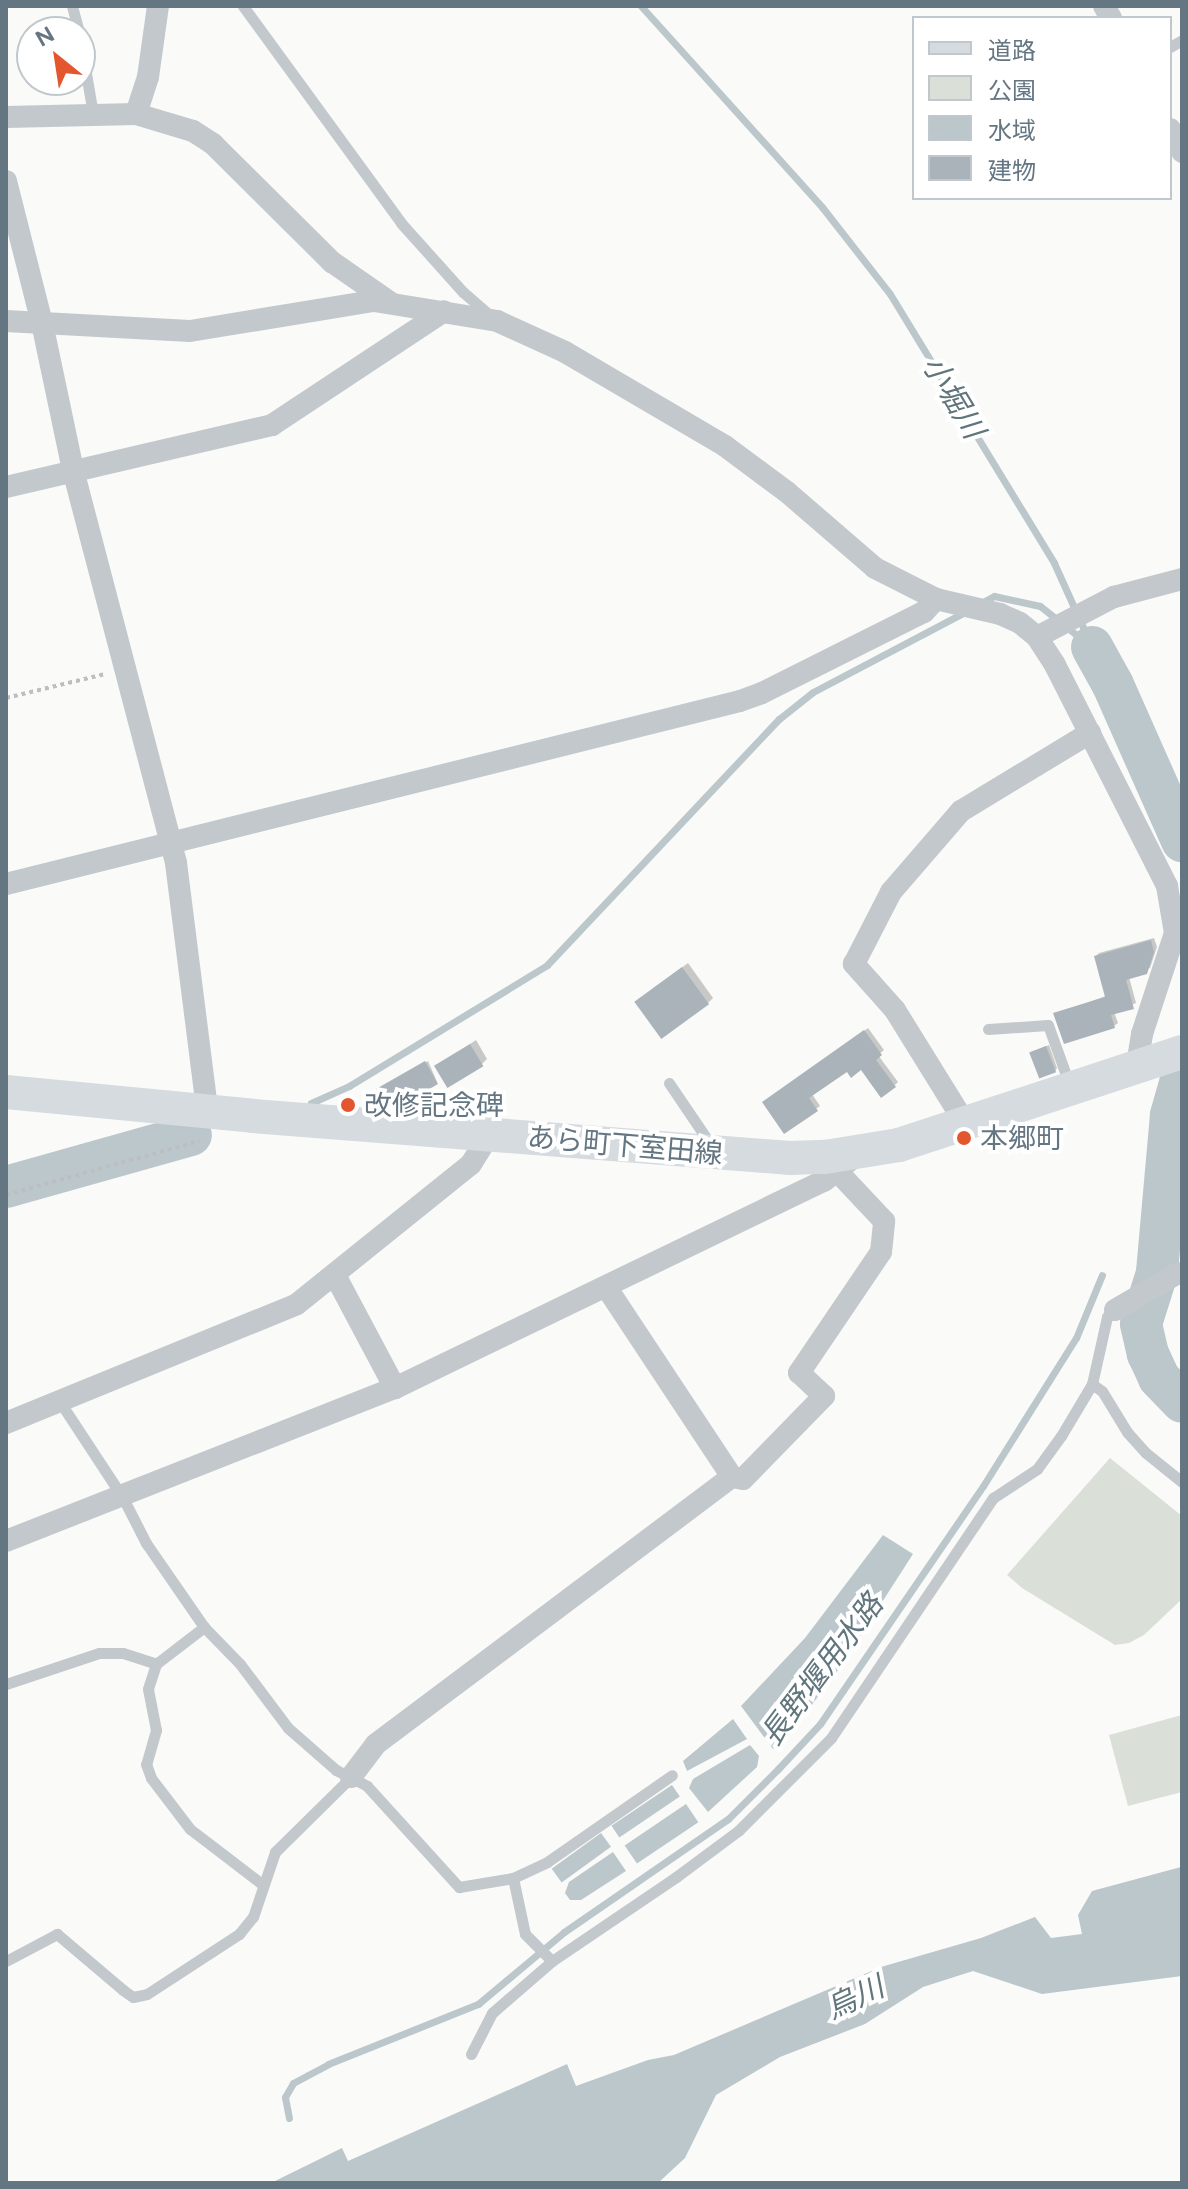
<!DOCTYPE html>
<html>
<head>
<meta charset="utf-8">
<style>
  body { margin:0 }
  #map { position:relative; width:1188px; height:2189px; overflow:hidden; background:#fafaf8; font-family:Figtree,"Noto Sans JP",sans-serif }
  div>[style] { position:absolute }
  .green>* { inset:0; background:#dadfd7 }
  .water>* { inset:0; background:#bbc7cb; transform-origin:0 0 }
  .shadow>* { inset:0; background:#0003 }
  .stream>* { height:7px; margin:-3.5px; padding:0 3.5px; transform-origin:3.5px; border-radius:3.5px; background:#bbc7cb }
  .river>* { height:42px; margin:-21px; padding:0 21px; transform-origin:21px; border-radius:21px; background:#bbc7cb }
  .building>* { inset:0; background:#aab3b9; transform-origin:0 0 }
  .path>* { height:4px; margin-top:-2px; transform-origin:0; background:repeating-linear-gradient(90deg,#bbbfc2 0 4px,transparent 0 8px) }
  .lane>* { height:11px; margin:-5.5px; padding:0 5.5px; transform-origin:5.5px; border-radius:5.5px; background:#c3c8cc }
  .street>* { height:22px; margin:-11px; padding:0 11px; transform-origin:11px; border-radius:11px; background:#c3c8cc }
  .primary>* { height:34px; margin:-17px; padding:0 17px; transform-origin:17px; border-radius:17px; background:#d6dbdf }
  .dots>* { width:22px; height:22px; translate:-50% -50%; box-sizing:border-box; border:4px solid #fff; border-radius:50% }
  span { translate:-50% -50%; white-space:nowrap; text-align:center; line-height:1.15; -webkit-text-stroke:8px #fff; paint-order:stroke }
  .poi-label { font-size:28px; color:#657683 }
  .left { translate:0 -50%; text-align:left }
  .street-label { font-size:28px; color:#657683 }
  .water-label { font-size:30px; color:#60757c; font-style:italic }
  .frame { position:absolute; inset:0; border:8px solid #657683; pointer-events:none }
  .legend { position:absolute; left:912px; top:16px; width:260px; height:184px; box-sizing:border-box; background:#fff; border:2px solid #c1c8cd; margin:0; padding:10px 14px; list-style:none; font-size:24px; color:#657683 }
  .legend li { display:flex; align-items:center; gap:16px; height:40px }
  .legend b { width:40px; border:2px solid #c1c8cd }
  .north { position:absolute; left:16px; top:16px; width:80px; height:80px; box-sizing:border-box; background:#fff; border:2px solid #c1c8cd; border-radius:50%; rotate:330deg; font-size:22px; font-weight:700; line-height:32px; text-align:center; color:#657683 }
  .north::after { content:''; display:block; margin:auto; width:28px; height:36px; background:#e4572e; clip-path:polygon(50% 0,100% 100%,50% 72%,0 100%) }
</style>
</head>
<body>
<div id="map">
  <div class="green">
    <i style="clip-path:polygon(1110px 1458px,1182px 1516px,1182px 1599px,1144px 1635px,1129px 1643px,1115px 1645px,1022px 1588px,1007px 1575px)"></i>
    <i style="clip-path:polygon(1182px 1715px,1182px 1792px,1128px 1806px,1109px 1735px)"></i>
  </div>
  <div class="water">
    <i style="clip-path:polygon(883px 1535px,913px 1554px,839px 1669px,804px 1715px,773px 1749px,741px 1706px,805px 1638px)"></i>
    <i style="clip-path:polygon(733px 1719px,747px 1739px,687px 1771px,683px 1761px)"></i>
    <i style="clip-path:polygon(750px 1745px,759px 1756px,757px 1767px,708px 1812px,689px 1788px,693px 1779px)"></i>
    <i style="left:672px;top:1785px;width:14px;height:73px;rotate:56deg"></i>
    <i style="left:686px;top:1804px;width:22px;height:74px;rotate:56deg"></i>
    <i style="left:601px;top:1833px;width:17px;height:61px;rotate:54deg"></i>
    <i style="clip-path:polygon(613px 1852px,626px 1871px,581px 1900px,570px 1900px,565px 1893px,569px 1882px)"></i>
    <i style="clip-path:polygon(1181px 1867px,1182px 1976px,1042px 1994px,973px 1971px,923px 1987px,865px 2024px,780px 2057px,716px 2095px,685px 2158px,658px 2183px,271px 2183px,342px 2148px,348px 2161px,567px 2064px,576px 2086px,648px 2060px,674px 2055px,881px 1967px,981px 1938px,1035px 1917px,1051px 1938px,1082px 1934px,1078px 1915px,1092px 1891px)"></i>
  </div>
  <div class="shadow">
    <i style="clip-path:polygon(1154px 938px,1157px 947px,1150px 968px,1129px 977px,1136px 1003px,1114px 1012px,1118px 1023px,1114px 1026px,1055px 1014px,1106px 996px,1096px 956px,1099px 953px)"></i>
    <i style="clip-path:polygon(688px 963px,713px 998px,708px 1003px,643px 997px)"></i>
    <i style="clip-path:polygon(868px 1028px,884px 1050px,878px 1055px,898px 1082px,895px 1085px,862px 1068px,848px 1070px,812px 1094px,820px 1106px,785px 1132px,768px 1100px)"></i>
    <i style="clip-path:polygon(476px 1040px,487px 1059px,482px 1064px,436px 1067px)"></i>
    <i style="clip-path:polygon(1049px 1045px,1057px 1068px,1055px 1071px,1031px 1052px)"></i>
    <i style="clip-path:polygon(428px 1061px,437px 1082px,379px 1090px)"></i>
  </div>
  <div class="stream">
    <i style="left:641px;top:6px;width:270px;rotate:48deg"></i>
    <i style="left:822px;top:207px;width:110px;rotate:52deg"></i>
    <i style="left:890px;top:294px;width:315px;rotate:58.6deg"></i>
    <i style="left:1054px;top:563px;width:90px;rotate:65.7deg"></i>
    <i style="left:979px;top:604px;width:17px;rotate:-28deg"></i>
    <i style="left:994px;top:596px;width:47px;rotate:12.3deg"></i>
    <i style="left:1040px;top:606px;width:66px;rotate:38.3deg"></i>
    <i style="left:311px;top:1103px;width:42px;rotate:-24.1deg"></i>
    <i style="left:349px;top:1086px;width:232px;rotate:-31.4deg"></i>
    <i style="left:547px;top:965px;width:338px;rotate:-46.7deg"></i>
    <i style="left:779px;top:719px;width:43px;rotate:-38.5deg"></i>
    <i style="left:813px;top:692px;width:172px;rotate:-27.8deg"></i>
    <i style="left:289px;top:2118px;width:21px;rotate:-101deg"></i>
    <i style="left:285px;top:2097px;width:16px;rotate:-60deg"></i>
    <i style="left:293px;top:2083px;width:40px;rotate:-28deg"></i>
    <i style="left:328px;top:2064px;width:162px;rotate:-21.8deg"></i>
    <i style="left:478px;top:2004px;width:112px;rotate:-39.9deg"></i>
    <i style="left:564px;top:1932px;width:199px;rotate:-34.6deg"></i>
    <i style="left:728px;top:1819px;width:71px;rotate:-45deg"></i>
    <i style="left:778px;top:1769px;width:62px;rotate:-47deg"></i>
    <i style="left:820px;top:1724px;width:288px;rotate:-55.6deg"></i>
    <i style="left:983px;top:1486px;width:175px;rotate:-57.9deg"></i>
    <i style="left:1076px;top:1338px;width:68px;rotate:-67.6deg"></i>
  </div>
  <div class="river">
    <i style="left:1092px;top:647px;width:43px;rotate:61.1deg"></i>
    <i style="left:1113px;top:685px;width:171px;rotate:66.1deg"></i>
    <i style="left:1182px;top:1076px;width:41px;rotate:105.8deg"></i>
    <i style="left:1171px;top:1115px;width:159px;rotate:95.1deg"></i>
    <i style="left:1157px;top:1273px;width:53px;rotate:107.4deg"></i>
    <i style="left:1141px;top:1324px;width:31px;rotate:77deg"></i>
    <i style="left:1148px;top:1354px;width:26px;rotate:65deg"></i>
    <i style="left:1159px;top:1378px;width:33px;rotate:46deg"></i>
    <i style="left:6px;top:1187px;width:192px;rotate:-15.7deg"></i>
  </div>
  <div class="building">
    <i style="clip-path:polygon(1151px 940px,1154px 952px,1147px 974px,1126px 980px,1134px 1009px,1111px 1015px,1115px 1028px,1064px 1044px,1053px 1013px,1105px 997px,1094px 956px)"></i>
    <i style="left:682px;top:967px;width:46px;height:59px;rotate:54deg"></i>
    <i style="clip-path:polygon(864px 1030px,882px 1055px,876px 1060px,896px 1087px,881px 1098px,861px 1070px,851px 1078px,847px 1072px,809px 1098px,818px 1111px,784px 1134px,762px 1102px)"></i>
    <i style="left:470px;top:1044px;width:26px;height:42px;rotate:59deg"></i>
    <i style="left:1046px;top:1046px;width:28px;height:18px;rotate:69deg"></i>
    <i style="clip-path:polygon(425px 1061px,438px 1084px,398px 1107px,386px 1106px,376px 1089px)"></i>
  </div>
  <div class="path">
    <i style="left:6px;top:698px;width:102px;rotate:-13.6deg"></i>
    <i style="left:6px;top:1195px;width:201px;rotate:-15.6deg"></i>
  </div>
  <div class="lane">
    <i style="left:72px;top:6px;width:27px;rotate:75deg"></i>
    <i style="left:243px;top:6px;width:268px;rotate:53.9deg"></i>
    <i style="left:401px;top:223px;width:93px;rotate:48.1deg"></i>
    <i style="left:463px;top:292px;width:38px;rotate:41deg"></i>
    <i style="left:80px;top:38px;width:77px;rotate:80.3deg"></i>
    <i style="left:1170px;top:47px;width:14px;rotate:-30deg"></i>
    <i style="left:988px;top:1029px;width:60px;rotate:-3.8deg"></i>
    <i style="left:1048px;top:1025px;width:65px;rotate:70.2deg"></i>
    <i style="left:669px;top:1083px;width:75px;rotate:55.9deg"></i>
    <i style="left:1092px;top:1384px;width:12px;rotate:35deg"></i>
    <i style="left:1102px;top:1391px;width:48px;rotate:58.6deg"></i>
    <i style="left:1127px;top:1432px;width:28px;rotate:48deg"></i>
    <i style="left:1146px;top:1453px;width:46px;rotate:38.9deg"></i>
    <i style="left:60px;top:1402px;width:115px;rotate:56.7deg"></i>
    <i style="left:123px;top:1498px;width:51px;rotate:62.9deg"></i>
    <i style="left:146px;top:1543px;width:102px;rotate:55.4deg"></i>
    <i style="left:204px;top:1627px;width:52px;rotate:45.8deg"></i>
    <i style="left:240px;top:1664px;width:80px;rotate:53.1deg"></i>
    <i style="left:288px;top:1728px;width:64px;rotate:41.2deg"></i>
    <i style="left:336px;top:1770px;width:35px;rotate:27deg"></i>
    <i style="left:367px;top:1786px;width:137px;rotate:47.7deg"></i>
    <i style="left:459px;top:1887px;width:55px;rotate:-9.5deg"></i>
    <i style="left:513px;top:1878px;width:38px;rotate:-25deg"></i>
    <i style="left:547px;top:1862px;width:152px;rotate:-34.8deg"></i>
    <i style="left:156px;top:1664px;width:26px;rotate:108deg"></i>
    <i style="left:148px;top:1689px;width:42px;rotate:79deg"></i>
    <i style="left:156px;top:1730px;width:35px;rotate:106deg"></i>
    <i style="left:146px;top:1764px;width:15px;rotate:70deg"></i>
    <i style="left:151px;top:1778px;width:64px;rotate:52.6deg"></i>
    <i style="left:190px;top:1829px;width:91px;rotate:37.4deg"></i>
    <i style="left:6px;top:1684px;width:98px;rotate:-18.4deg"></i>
    <i style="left:99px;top:1653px;width:24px"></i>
    <i style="left:123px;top:1653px;width:35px;rotate:18deg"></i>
    <i style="left:156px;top:1664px;width:61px;rotate:-37.6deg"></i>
    <i style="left:513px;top:1878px;width:57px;rotate:77.9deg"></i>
    <i style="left:525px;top:1934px;width:38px;rotate:45deg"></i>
    <i style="left:6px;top:1961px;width:58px;rotate:-27.9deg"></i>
    <i style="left:57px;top:1934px;width:87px;rotate:40.3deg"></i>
    <i style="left:123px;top:1990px;width:12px;rotate:35deg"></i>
    <i style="left:133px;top:1997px;width:14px;rotate:-12deg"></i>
    <i style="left:147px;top:1994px;width:110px;rotate:-33.1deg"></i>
    <i style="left:239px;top:1934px;width:22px;rotate:-51deg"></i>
    <i style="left:253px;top:1917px;width:69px;rotate:-71.3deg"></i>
    <i style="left:275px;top:1852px;width:107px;rotate:-44.6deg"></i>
    <i style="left:471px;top:2054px;width:46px;rotate:-62.9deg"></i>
    <i style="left:492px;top:2013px;width:21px;rotate:-41deg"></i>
    <i style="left:508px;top:1999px;width:58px;rotate:-40.8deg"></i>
    <i style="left:552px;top:1961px;width:150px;rotate:-34.1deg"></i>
    <i style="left:676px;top:1877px;width:79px;rotate:-36.7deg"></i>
    <i style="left:739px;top:1830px;width:130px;rotate:-45deg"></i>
    <i style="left:831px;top:1738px;width:290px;rotate:-56deg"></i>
    <i style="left:993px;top:1498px;width:53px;rotate:-33.4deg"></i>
    <i style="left:1037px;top:1469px;width:41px;rotate:-54deg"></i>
    <i style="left:1061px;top:1436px;width:61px;rotate:-59.2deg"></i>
    <i style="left:1092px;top:1384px;width:69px;rotate:-77.4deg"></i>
    <i style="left:1107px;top:1317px;width:11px;rotate:-41deg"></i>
  </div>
  <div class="street">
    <i style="left:1104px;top:6px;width:14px;rotate:60deg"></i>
    <i style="left:136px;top:114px;width:59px;rotate:16.6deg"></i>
    <i style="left:193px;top:131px;width:24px;rotate:33deg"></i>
    <i style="left:213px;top:144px;width:168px;rotate:44.8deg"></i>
    <i style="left:332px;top:262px;width:72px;rotate:34.8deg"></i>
    <i style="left:6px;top:117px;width:130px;rotate:-1.3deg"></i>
    <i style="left:136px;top:114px;width:39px;rotate:-72deg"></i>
    <i style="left:148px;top:77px;width:72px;rotate:-82deg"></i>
    <i style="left:1170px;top:129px;width:26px;rotate:62deg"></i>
    <i style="left:6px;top:181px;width:146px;rotate:75.8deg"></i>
    <i style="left:42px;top:323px;width:150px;rotate:78.1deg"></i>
    <i style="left:73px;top:470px;width:406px;rotate:75.3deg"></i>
    <i style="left:176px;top:863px;width:249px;rotate:82.8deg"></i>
    <i style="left:6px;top:321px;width:184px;rotate:3.1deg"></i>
    <i style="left:190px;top:331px;width:186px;rotate:-9.3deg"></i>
    <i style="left:374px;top:301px;width:125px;rotate:9.2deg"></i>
    <i style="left:497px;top:321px;width:75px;rotate:24.5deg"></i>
    <i style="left:565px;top:352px;width:186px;rotate:30.4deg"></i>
    <i style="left:725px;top:446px;width:77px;rotate:36.6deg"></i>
    <i style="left:787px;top:492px;width:116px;rotate:40.8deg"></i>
    <i style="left:875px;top:568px;width:68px;rotate:26.9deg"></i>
    <i style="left:936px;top:599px;width:66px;rotate:13.2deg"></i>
    <i style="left:1000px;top:614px;width:22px;rotate:24deg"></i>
    <i style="left:1020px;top:623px;width:22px;rotate:39deg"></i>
    <i style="left:1037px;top:637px;width:33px;rotate:57deg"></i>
    <i style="left:1055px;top:665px;width:248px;rotate:63.1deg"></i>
    <i style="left:1167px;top:886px;width:48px;rotate:80.3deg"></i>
    <i style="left:1175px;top:933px;width:106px;rotate:108.1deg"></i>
    <i style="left:1142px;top:1034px;width:31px;rotate:99deg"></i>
    <i style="left:6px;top:487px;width:273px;rotate:-13.1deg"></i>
    <i style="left:272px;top:425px;width:206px;rotate:-33.5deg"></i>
    <i style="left:1037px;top:637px;width:87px;rotate:-27.5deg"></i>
    <i style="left:1114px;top:597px;width:70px;rotate:-14.8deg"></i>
    <i style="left:6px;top:884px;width:756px;rotate:-14deg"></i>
    <i style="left:740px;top:701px;width:23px;rotate:-20deg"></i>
    <i style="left:762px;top:693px;width:181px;rotate:-26.6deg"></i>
    <i style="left:924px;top:612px;width:18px;rotate:-47deg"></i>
    <i style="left:965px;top:1123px;width:133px;rotate:-121.8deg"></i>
    <i style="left:895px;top:1010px;width:62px;rotate:-131.7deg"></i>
    <i style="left:854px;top:964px;width:81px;rotate:-62.8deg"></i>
    <i style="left:891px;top:892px;width:107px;rotate:-49.2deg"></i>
    <i style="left:961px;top:811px;width:151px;rotate:-31.2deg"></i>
    <i style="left:336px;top:1277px;width:126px;rotate:62deg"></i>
    <i style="left:1115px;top:1310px;width:73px;rotate:-30.4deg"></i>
    <i style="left:6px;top:1423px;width:314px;rotate:-22.2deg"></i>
    <i style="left:297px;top:1304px;width:223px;rotate:-38.8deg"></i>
    <i style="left:471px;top:1164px;width:36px;rotate:-58deg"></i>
    <i style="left:732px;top:1477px;width:11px;rotate:10deg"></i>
    <i style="left:743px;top:1479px;width:116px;rotate:-45.7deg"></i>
    <i style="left:824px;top:1396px;width:34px;rotate:-137deg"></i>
    <i style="left:799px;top:1373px;width:146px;rotate:-55.9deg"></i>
    <i style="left:881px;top:1252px;width:31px;rotate:-84deg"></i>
    <i style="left:884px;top:1221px;width:69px;rotate:-133.2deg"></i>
    <i style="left:6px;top:1541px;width:418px;rotate:-21.5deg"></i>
    <i style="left:395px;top:1388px;width:476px;rotate:-25.8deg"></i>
    <i style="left:824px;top:1181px;width:43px;rotate:-38.5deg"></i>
    <i style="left:351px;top:1777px;width:41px;rotate:-52.9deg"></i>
    <i style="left:376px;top:1744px;width:445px;rotate:-36.9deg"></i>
    <i style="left:732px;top:1477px;width:227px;rotate:-123.5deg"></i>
  </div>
  <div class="primary">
    <i style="left:6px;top:1092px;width:248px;rotate:5.5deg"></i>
    <i style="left:253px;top:1116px;width:539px;rotate:4.47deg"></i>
    <i style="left:790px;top:1158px;width:35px;rotate:-2deg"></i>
    <i style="left:825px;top:1157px;width:75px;rotate:-9.2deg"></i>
    <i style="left:899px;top:1145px;width:298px;rotate:-18.2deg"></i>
  </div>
  <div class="dots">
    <i style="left:348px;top:1105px;background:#e4572e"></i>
    <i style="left:964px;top:1138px;background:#e4572e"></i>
  </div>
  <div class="poi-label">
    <span class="left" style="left:364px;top:1105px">改修記念碑</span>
    <span class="left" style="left:980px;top:1138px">本郷町</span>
  </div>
  <div class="street-label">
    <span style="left:625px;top:1145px;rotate:5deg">あら町下室田線</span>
  </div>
  <div class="water-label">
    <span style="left:953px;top:397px;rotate:59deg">小堀川</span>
    <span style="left:822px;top:1670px;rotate:-53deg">長野堰用水路</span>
    <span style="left:855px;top:1998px;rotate:-25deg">烏川</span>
  </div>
  <div class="frame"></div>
  <ul class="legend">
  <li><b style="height:10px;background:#d6dbdf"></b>道路</li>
  <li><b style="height:22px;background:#dadfd7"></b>公園</li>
  <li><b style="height:22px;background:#bbc7cb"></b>水域</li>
  <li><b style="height:22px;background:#aab3b9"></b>建物</li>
  </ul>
  <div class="north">N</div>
</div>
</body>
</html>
